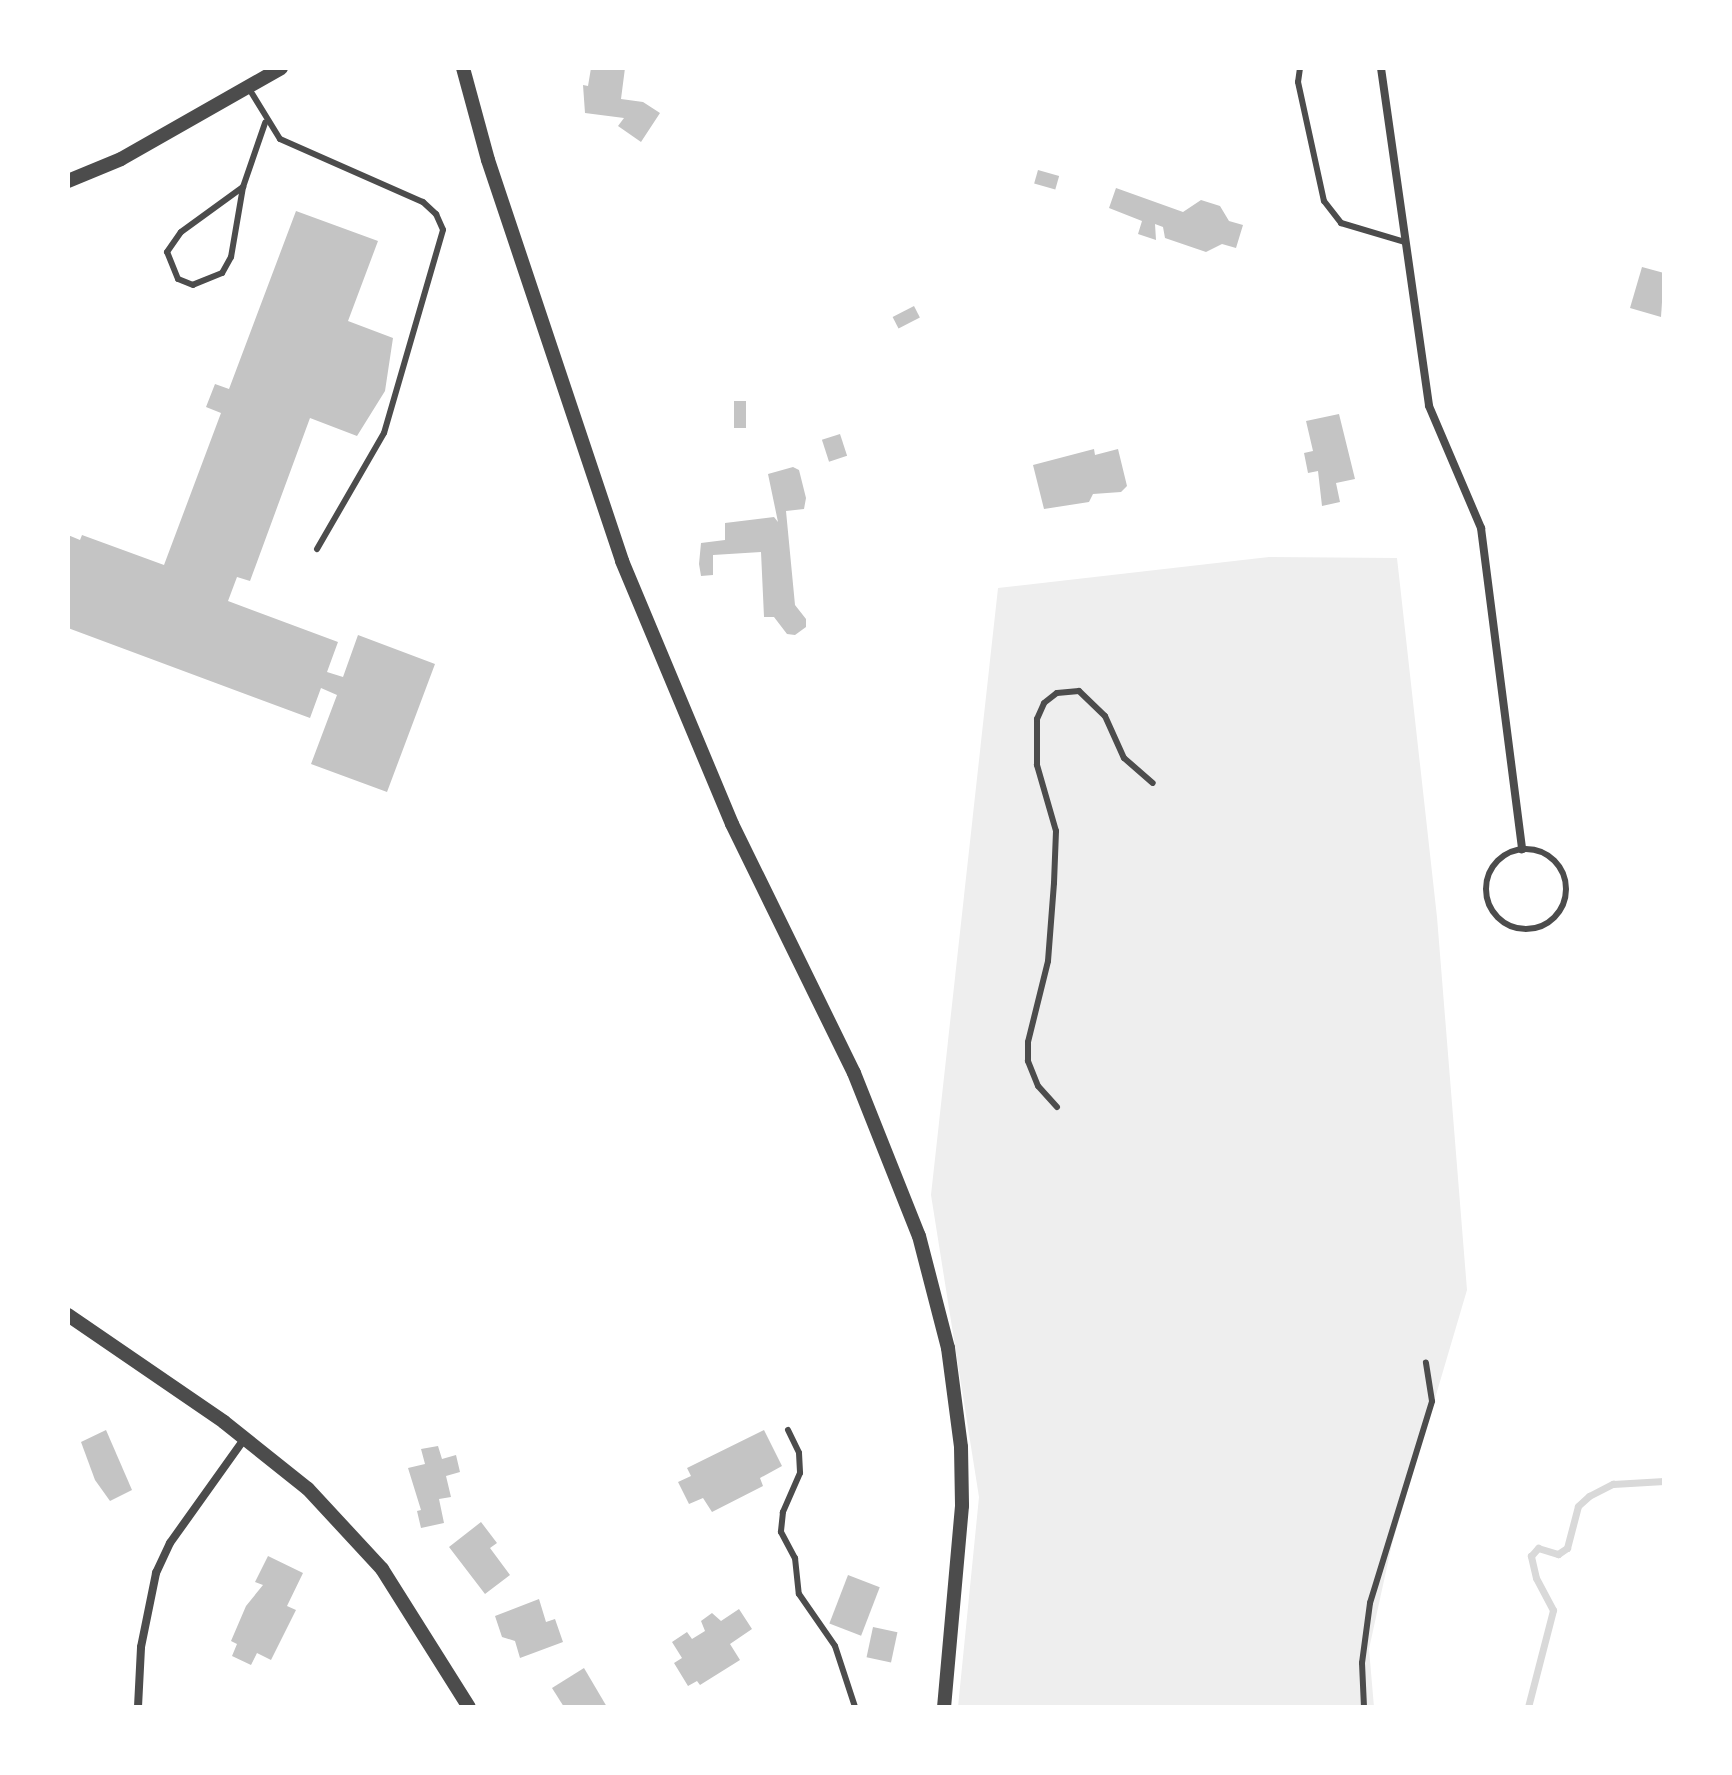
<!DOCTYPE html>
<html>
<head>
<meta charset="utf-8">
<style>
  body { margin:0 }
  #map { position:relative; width:1732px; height:1775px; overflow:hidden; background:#fff; font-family:"Fira Sans Condensed",sans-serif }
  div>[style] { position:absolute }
  .green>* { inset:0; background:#eee }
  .stream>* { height:7px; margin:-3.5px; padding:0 3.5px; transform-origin:3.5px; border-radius:3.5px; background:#d9d9d9 }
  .building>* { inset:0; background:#c4c4c4; transform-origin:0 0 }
  .service>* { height:6px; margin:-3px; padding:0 3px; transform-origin:3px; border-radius:3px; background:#4c4c4c }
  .service>.ring { margin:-3px; padding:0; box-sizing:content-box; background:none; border:6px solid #4c4c4c; border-radius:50% }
  .minor>* { height:8px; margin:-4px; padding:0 4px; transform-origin:4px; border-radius:4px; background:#4c4c4c }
  .tertiary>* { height:14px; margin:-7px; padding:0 7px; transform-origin:7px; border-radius:7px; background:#4c4c4c }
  span { translate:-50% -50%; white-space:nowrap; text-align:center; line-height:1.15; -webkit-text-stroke:8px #fff; paint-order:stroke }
  .frame { position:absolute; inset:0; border:70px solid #fff; pointer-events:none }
</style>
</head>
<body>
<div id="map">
  <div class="green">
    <i style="clip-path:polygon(1269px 557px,1397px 558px,1437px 917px,1467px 1290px,1392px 1544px,1369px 1649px,1374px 1707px,958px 1707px,979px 1497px,931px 1195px,998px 588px)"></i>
  </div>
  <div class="stream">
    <i style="left:1528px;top:1707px;width:100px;rotate:-75.5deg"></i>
    <i style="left:1553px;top:1610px;width:36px;rotate:-118deg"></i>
    <i style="left:1536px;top:1578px;width:23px;rotate:-103deg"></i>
    <i style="left:1531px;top:1556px;width:11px;rotate:-49deg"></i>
    <i style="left:1538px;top:1548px;width:21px;rotate:17deg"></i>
    <i style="left:1558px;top:1554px;width:11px;rotate:-34deg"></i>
    <i style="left:1567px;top:1548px;width:43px;rotate:-75.3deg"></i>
    <i style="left:1578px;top:1506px;width:15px;rotate:-42deg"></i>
    <i style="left:1589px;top:1496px;width:27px;rotate:-27deg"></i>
    <i style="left:1613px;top:1484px;width:51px;rotate:-3.4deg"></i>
  </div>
  <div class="building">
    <i style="clip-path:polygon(591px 68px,625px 68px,621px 99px,643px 102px,660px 113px,641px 142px,618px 126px,624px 118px,585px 113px,583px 85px,588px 86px)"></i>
    <i style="left:1038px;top:170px;width:22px;height:14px;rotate:16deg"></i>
    <i style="clip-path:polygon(1116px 188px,1183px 212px,1201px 200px,1220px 206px,1229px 221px,1243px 225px,1236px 248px,1222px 244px,1206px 252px,1165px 238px,1163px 227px,1155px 224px,1156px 240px,1138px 234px,1142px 221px,1109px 208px)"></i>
    <i style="clip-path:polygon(296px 211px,378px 241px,348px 321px,393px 338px,385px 391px,357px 436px,310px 418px,250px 581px,237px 577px,228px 601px,338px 642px,327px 672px,343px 677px,358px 635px,435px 664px,387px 792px,311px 764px,337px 695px,321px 688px,310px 718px,68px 628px,68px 535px,80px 540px,82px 535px,164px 565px,221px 413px,206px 407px,215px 384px,229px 389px)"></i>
    <i style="clip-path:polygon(1642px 267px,1664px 273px,1661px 317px,1630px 308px)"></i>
    <i style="left:914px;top:306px;width:13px;height:24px;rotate:63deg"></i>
    <i style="left:734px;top:401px;width:12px;height:27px"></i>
    <i style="clip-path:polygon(1339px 414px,1355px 479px,1336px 483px,1340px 502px,1322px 506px,1318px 471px,1308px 473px,1304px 453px,1313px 451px,1306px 421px)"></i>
    <i style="left:840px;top:434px;width:23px;height:19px;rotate:72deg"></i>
    <i style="clip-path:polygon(1094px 449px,1095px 455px,1118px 449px,1127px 486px,1121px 492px,1093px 494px,1089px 502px,1044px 509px,1033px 465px)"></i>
    <i style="clip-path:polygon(793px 467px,799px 470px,806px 498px,804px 509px,786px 511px,795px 605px,806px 619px,806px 627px,795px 635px,787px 634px,774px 617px,764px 617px,761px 552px,713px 555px,713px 575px,701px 576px,699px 564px,701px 543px,725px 540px,725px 523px,774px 517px,778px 522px,768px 474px)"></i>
    <i style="clip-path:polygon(106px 1430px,132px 1490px,110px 1501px,95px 1480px,81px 1442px)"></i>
    <i style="clip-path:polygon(764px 1430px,782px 1466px,760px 1478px,763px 1486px,712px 1512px,703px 1498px,689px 1504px,678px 1482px,691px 1476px,687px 1468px)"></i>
    <i style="clip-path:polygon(438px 1446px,442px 1459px,456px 1455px,460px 1472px,446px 1476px,451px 1497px,439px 1499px,444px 1523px,421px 1528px,417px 1511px,421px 1510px,408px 1468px,425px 1464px,421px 1449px)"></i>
    <i style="clip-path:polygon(481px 1522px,497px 1543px,490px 1548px,510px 1575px,485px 1594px,449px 1547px)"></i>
    <i style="clip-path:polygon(268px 1556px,303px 1573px,287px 1606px,296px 1610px,271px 1660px,257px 1653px,251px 1665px,232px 1656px,237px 1644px,231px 1641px,246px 1606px,263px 1585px,255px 1582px)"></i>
    <i style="left:848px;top:1575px;width:34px;height:52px;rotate:21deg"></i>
    <i style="clip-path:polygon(539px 1599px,546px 1622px,555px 1619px,563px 1642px,520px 1658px,515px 1641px,502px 1637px,495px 1616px)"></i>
    <i style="clip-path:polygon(739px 1609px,752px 1629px,730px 1644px,740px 1660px,700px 1685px,697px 1681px,688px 1686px,674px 1663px,682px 1658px,672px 1642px,687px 1632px,692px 1639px,705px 1631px,701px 1621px,712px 1613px,721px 1621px)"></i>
    <i style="left:873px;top:1627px;width:25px;height:31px;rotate:12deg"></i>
    <i style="clip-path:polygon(584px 1668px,607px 1707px,564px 1707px,552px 1688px)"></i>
  </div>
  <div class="service">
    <i style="left:1300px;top:68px;width:14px;rotate:98deg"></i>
    <i style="left:1298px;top:82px;width:122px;rotate:77.7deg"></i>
    <i style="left:1324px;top:201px;width:28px;rotate:52deg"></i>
    <i style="left:1341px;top:223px;width:67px;rotate:16.5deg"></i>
    <i style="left:248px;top:87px;width:61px;rotate:58.4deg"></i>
    <i style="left:280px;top:139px;width:156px;rotate:23.8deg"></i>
    <i style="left:423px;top:202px;width:18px;rotate:43deg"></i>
    <i style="left:436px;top:214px;width:17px;rotate:66deg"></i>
    <i style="left:443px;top:230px;width:211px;rotate:106.2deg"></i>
    <i style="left:384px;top:433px;width:134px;rotate:120deg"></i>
    <i style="left:243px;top:187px;width:71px;rotate:99.7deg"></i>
    <i style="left:231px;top:257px;width:18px;rotate:119deg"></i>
    <i style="left:222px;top:273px;width:31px;rotate:158deg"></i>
    <i style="left:193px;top:285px;width:16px;rotate:-158deg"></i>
    <i style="left:178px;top:279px;width:29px;rotate:-112deg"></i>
    <i style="left:167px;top:252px;width:24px;rotate:-55deg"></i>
    <i style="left:181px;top:232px;width:77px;rotate:-36deg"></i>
    <i style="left:243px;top:187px;width:68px;rotate:-71deg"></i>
    <i class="ring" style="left:1486px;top:849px;width:74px;height:74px"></i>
    <i style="left:1057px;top:1107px;width:28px;rotate:-132deg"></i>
    <i style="left:1038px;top:1086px;width:27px;rotate:-112deg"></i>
    <i style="left:1028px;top:1061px;width:19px;rotate:-90deg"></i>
    <i style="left:1028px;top:1042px;width:83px;rotate:-76.1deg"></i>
    <i style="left:1048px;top:961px;width:78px;rotate:-85.6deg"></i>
    <i style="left:1054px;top:883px;width:52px;rotate:-87.8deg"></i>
    <i style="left:1056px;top:831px;width:69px;rotate:-106.1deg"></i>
    <i style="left:1037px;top:765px;width:46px;rotate:-90deg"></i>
    <i style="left:1037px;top:719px;width:17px;rotate:-66deg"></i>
    <i style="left:1044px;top:703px;width:16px;rotate:-38deg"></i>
    <i style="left:1057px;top:693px;width:22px;rotate:-5deg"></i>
    <i style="left:1079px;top:691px;width:36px;rotate:44deg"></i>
    <i style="left:1105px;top:716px;width:46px;rotate:65.7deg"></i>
    <i style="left:1124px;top:758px;width:38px;rotate:41deg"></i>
    <i style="left:788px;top:1430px;width:25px;rotate:64deg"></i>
    <i style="left:799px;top:1453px;width:20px;rotate:87deg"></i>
    <i style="left:800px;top:1473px;width:43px;rotate:113.6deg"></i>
    <i style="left:783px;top:1512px;width:20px;rotate:96deg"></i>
    <i style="left:781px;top:1532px;width:30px;rotate:62deg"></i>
    <i style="left:795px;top:1558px;width:36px;rotate:84deg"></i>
    <i style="left:799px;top:1594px;width:63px;rotate:55.3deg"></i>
    <i style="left:835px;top:1646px;width:64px;rotate:71.8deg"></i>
    <i style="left:1364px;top:1707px;width:44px;rotate:-92.6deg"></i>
    <i style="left:1362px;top:1663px;width:61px;rotate:-82.4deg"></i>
    <i style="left:1370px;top:1603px;width:211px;rotate:-72.9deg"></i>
    <i style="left:1432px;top:1401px;width:39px;rotate:-99deg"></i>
  </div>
  <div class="minor">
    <i style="left:1381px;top:68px;width:341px;rotate:81.9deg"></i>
    <i style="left:1429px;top:406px;width:133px;rotate:66.9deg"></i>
    <i style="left:1481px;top:528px;width:324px;rotate:82.7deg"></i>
    <i style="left:138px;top:1707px;width:60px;rotate:-87.1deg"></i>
    <i style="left:141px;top:1647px;width:76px;rotate:-78.5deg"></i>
    <i style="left:156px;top:1573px;width:33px;rotate:-65deg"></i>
    <i style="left:170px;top:1543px;width:129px;rotate:-54.5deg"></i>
  </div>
  <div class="tertiary">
    <i style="left:463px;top:68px;width:95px;rotate:74.8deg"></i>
    <i style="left:488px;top:160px;width:423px;rotate:71.5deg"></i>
    <i style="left:622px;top:561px;width:285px;rotate:67.3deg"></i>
    <i style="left:732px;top:824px;width:277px;rotate:63.9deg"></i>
    <i style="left:854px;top:1073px;width:175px;rotate:68.3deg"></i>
    <i style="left:919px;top:1236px;width:116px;rotate:75.5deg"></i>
    <i style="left:948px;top:1348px;width:100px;rotate:82.5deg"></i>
    <i style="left:961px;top:1447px;width:59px;rotate:89deg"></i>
    <i style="left:962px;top:1506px;width:202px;rotate:95.1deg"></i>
    <i style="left:68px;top:181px;width:57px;rotate:-22.5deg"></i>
    <i style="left:121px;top:159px;width:184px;rotate:-29.6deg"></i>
    <i style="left:68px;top:1315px;width:189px;rotate:34.4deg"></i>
    <i style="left:224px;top:1422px;width:107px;rotate:38.6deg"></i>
    <i style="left:308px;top:1489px;width:109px;rotate:47.2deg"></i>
    <i style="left:382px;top:1569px;width:163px;rotate:57.8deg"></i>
  </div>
  <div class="frame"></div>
</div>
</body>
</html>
